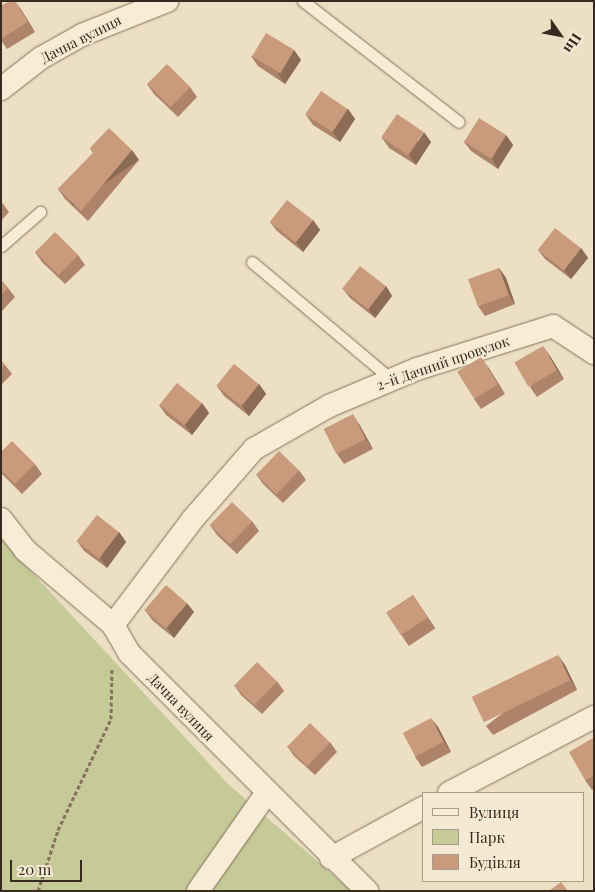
<!DOCTYPE html>
<html>
<head>
<meta charset="utf-8">
<style>
  body { margin:0 }
  #map { position:relative; width:595px; height:892px; overflow:hidden; background:#ecdfc4; font-family:"Playfair Display",serif }
  div>[style] { position:absolute }
  .green>* { inset:0; background:#c5ca98 }
  .path>* { height:3px; margin-top:-1.5px; transform-origin:0; background:repeating-linear-gradient(90deg,#86715b 0 4px,transparent 0 6.5px) }
  .roads { filter:drop-shadow(0 0 1px #86715b) drop-shadow(0 0 1px #86715b) }
  .service>* { height:11px; margin:-5.5px; padding:0 5.5px; transform-origin:5.5px; border-radius:5.5px; background:#f7edd7 }
  .minor>* { height:22px; margin:-11px; padding:0 11px; transform-origin:11px; border-radius:11px; background:#f7edd7 }
  .wall>* { inset:0; background:#ad846a; transform-origin:0 0 }
  .shaded-wall>* { inset:0; background:#8d6c56; transform-origin:0 0 }
  .building>* { inset:0; background:#c99a7b; transform-origin:0 0 }
  span { translate:-50% -50%; white-space:nowrap; text-align:center; line-height:1.15; -webkit-text-stroke:4px #f4ead3; paint-order:stroke }
  .street-label { font-size:14px; color:#372a1f }
  .frame { position:absolute; inset:0; border:2px solid #372a1f; pointer-events:none }
  .legend { position:absolute; left:422px; top:792px; width:162px; height:90px; box-sizing:border-box; background:#f4ead3; border:1px solid #a89d8b; margin:0; padding:6px 9px; list-style:none; font-size:15px; color:#372a1f }
  .legend li { display:flex; align-items:center; gap:10px; height:25px }
  .legend b { width:25px; border:1px solid #a89d8b }
  .north { position:absolute; left:535px; top:10px; width:50px; height:50px; -webkit-text-stroke:4px #f4ead3; paint-order:stroke; rotate:123deg; font-size:14px; font-weight:700; line-height:20px; text-align:center; color:#372a1f }
  .north::after { content:''; display:block; margin:auto; width:18px; height:22px; background:#372a1f; clip-path:polygon(50% 0,100% 100%,50% 72%,0 100%) }
  .scale { position:absolute; left:10px; top:860px; width:72px; height:22px; box-sizing:border-box; border:2px solid #372a1f; border-top:0; padding-left:6px; font-size:15px; line-height:18px; white-space:nowrap; color:#372a1f; -webkit-text-stroke:4px #f4ead3; paint-order:stroke }
</style>
</head>
<body>
<div id="map">
  <div class="green">
    <i style="clip-path:polygon(1px 539px,229px 785px,352px 891px,1px 891px)"></i>
  </div>
  <div class="path">
    <i style="left:38px;top:891px;width:64px;rotate:-71.8deg"></i>
    <i style="left:58px;top:830px;width:123px;rotate:-64.5deg"></i>
    <i style="left:111px;top:719px;width:51px;rotate:-88.9deg"></i>
  </div>
  <div class="roads">
    <div class="service">
      <i style="left:303px;top:1px;width:197px;rotate:37.8deg"></i>
      <i style="left:1px;top:246px;width:52px;rotate:-41.1deg"></i>
      <i style="left:252px;top:262px;width:183px;rotate:40.1deg"></i>
    </div>
    <div class="minor">
      <i style="left:1px;top:89px;width:51px;rotate:-37.8deg"></i>
      <i style="left:41px;top:58px;width:47px;rotate:-29.3deg"></i>
      <i style="left:82px;top:35px;width:92px;rotate:-21.8deg"></i>
      <i style="left:1px;top:519px;width:39px;rotate:52deg"></i>
      <i style="left:25px;top:550px;width:116px;rotate:40.4deg"></i>
      <i style="left:113px;top:625px;width:32px;rotate:60deg"></i>
      <i style="left:129px;top:653px;width:337px;rotate:45deg"></i>
      <i style="left:113px;top:625px;width:131px;rotate:-53deg"></i>
      <i style="left:192px;top:520px;width:94px;rotate:-48.9deg"></i>
      <i style="left:254px;top:449px;width:86px;rotate:-29.8deg"></i>
      <i style="left:329px;top:406px;width:95px;rotate:-22.8deg"></i>
      <i style="left:417px;top:369px;width:143px;rotate:-17.5deg"></i>
      <i style="left:553px;top:326px;width:49px;rotate:33.4deg"></i>
      <i style="left:449px;top:793px;width:164px;rotate:-27.7deg"></i>
      <i style="left:331px;top:858px;width:106px;rotate:-28.7deg"></i>
      <i style="left:198px;top:891px;width:118px;rotate:-55deg"></i>
    </div>
  </div>
  <div class="wall">
    <i style="clip-path:polygon(1px 6px,20px 8px,35px 32px,7px 49px,1px 40px)"></i>
    <i style="clip-path:polygon(294px 50px,301px 60px,285px 84px,258px 66px,251px 56px)"></i>
    <i style="clip-path:polygon(147px 84px,190px 87px,197px 97px,178px 117px,154px 94px)"></i>
    <i style="clip-path:polygon(348px 109px,355px 119px,340px 142px,313px 125px,306px 115px)"></i>
    <i style="clip-path:polygon(506px 135px,513px 145px,498px 169px,471px 151px,464px 142px)"></i>
    <i style="clip-path:polygon(382px 138px,431px 142px,416px 165px,389px 148px)"></i>
    <i style="clip-path:polygon(90px 148px,139px 160px,88px 221px,65px 199px,58px 189px,93px 153px)"></i>
    <i style="clip-path:polygon(1px 201px,9px 212px,1px 221px)"></i>
    <i style="clip-path:polygon(313px 220px,320px 230px,303px 252px,277px 231px,270px 222px)"></i>
    <i style="clip-path:polygon(581px 248px,588px 258px,571px 279px,545px 259px,538px 250px)"></i>
    <i style="clip-path:polygon(35px 252px,78px 255px,85px 265px,65px 284px,42px 262px)"></i>
    <i style="clip-path:polygon(499px 268px,506px 278px,515px 304px,485px 316px,478px 306px)"></i>
    <i style="clip-path:polygon(1px 280px,8px 288px,15px 297px,1px 312px)"></i>
    <i style="clip-path:polygon(386px 286px,392px 296px,375px 318px,350px 298px,343px 289px)"></i>
    <i style="clip-path:polygon(550px 356px,564px 379px,537px 397px,530px 387px)"></i>
    <i style="clip-path:polygon(1px 361px,5px 365px,12px 374px,1px 385px)"></i>
    <i style="clip-path:polygon(488px 367px,505px 394px,481px 409px,474px 399px)"></i>
    <i style="clip-path:polygon(259px 384px,266px 394px,249px 416px,224px 396px,217px 386px)"></i>
    <i style="clip-path:polygon(202px 403px,209px 413px,192px 435px,166px 415px,159px 405px)"></i>
    <i style="clip-path:polygon(359px 424px,373px 449px,344px 464px,337px 454px)"></i>
    <i style="clip-path:polygon(1px 452px,35px 464px,42px 474px,22px 494px,1px 473px)"></i>
    <i style="clip-path:polygon(299px 470px,306px 480px,283px 503px,263px 484px,256px 474px)"></i>
    <i style="clip-path:polygon(252px 521px,259px 531px,237px 554px,217px 535px,210px 525px)"></i>
    <i style="clip-path:polygon(119px 532px,126px 542px,107px 568px,84px 551px,77px 541px)"></i>
    <i style="left:413px;top:595px;width:40px;height:32px;rotate:56deg"></i>
    <i style="clip-path:polygon(145px 610px,194px 612px,174px 638px,152px 620px)"></i>
    <i style="clip-path:polygon(565px 665px,577px 690px,493px 735px,486px 726px)"></i>
    <i style="clip-path:polygon(277px 681px,284px 691px,262px 714px,241px 695px,234px 685px)"></i>
    <i style="clip-path:polygon(438px 727px,451px 752px,422px 767px,415px 757px)"></i>
    <i style="clip-path:polygon(594px 738px,594px 789px,592px 790px,585px 780px)"></i>
    <i style="clip-path:polygon(330px 742px,337px 752px,315px 775px,294px 756px,287px 746px)"></i>
  </div>
  <div class="shaded-wall">
    <i style="clip-path:polygon(15px 1px,20px 8px,35px 32px,28px 22px)"></i>
    <i style="clip-path:polygon(294px 50px,301px 60px,285px 84px,278px 74px)"></i>
    <i style="clip-path:polygon(348px 109px,355px 119px,340px 142px,333px 132px)"></i>
    <i style="clip-path:polygon(424px 132px,431px 142px,416px 165px,409px 155px)"></i>
    <i style="clip-path:polygon(506px 135px,513px 145px,498px 169px,492px 159px)"></i>
    <i style="left:132px;top:150px;width:12px;height:80px;rotate:55deg"></i>
    <i style="clip-path:polygon(313px 220px,320px 230px,303px 252px,296px 242px)"></i>
    <i style="clip-path:polygon(581px 248px,588px 258px,571px 279px,564px 270px)"></i>
    <i style="clip-path:polygon(499px 268px,506px 278px,515px 304px,509px 295px)"></i>
    <i style="clip-path:polygon(386px 286px,392px 296px,375px 318px,368px 309px)"></i>
    <i style="clip-path:polygon(543px 346px,550px 356px,564px 379px,557px 370px)"></i>
    <i style="clip-path:polygon(481px 357px,488px 367px,505px 394px,498px 384px)"></i>
    <i style="clip-path:polygon(259px 384px,266px 394px,249px 416px,242px 406px)"></i>
    <i style="clip-path:polygon(202px 403px,209px 413px,192px 435px,185px 425px)"></i>
    <i style="clip-path:polygon(353px 414px,359px 424px,373px 449px,366px 439px)"></i>
    <i style="clip-path:polygon(119px 532px,126px 542px,107px 568px,100px 558px)"></i>
    <i style="clip-path:polygon(187px 603px,194px 612px,174px 638px,167px 628px)"></i>
    <i style="clip-path:polygon(558px 655px,565px 665px,577px 690px,570px 680px)"></i>
    <i style="clip-path:polygon(431px 718px,438px 727px,451px 752px,444px 742px)"></i>
  </div>
  <div class="building">
    <i style="clip-path:polygon(9px 1px,15px 1px,28px 22px,1px 39px,1px 6px)"></i>
    <i style="left:266px;top:33px;width:33px;height:27px;rotate:31deg"></i>
    <i style="left:167px;top:64px;width:33px;height:28px;rotate:45deg"></i>
    <i style="left:321px;top:91px;width:32px;height:28px;rotate:34deg"></i>
    <i style="left:397px;top:114px;width:32px;height:28px;rotate:34deg"></i>
    <i style="left:479px;top:118px;width:32px;height:28px;rotate:32deg"></i>
    <i style="clip-path:polygon(109px 128px,132px 150px,81px 211px,58px 189px,94px 152px,90px 148px)"></i>
    <i style="left:287px;top:200px;width:33px;height:28px;rotate:38deg"></i>
    <i style="left:555px;top:228px;width:33px;height:28px;rotate:38deg"></i>
    <i style="left:55px;top:232px;width:33px;height:28px;rotate:45deg"></i>
    <i style="left:360px;top:266px;width:33px;height:29px;rotate:38deg"></i>
    <i style="left:499px;top:268px;width:29px;height:33px;rotate:70deg"></i>
    <i style="clip-path:polygon(1px 280px,8px 288px,1px 295px)"></i>
    <i style="left:543px;top:346px;width:28px;height:33px;rotate:60deg"></i>
    <i style="left:481px;top:357px;width:32px;height:28px;rotate:58deg"></i>
    <i style="clip-path:polygon(1px 361px,5px 365px,1px 368px)"></i>
    <i style="left:234px;top:364px;width:32px;height:28px;rotate:39deg"></i>
    <i style="left:177px;top:383px;width:32px;height:28px;rotate:39deg"></i>
    <i style="left:353px;top:414px;width:28px;height:33px;rotate:63deg"></i>
    <i style="clip-path:polygon(12px 441px,35px 464px,15px 484px,1px 470px,1px 452px)"></i>
    <i style="left:279px;top:451px;width:28px;height:33px;rotate:44deg"></i>
    <i style="left:232px;top:502px;width:28px;height:32px;rotate:44deg"></i>
    <i style="left:97px;top:515px;width:28px;height:33px;rotate:38deg"></i>
    <i style="left:166px;top:585px;width:28px;height:33px;rotate:41deg"></i>
    <i style="left:413px;top:595px;width:27px;height:32px;rotate:57deg"></i>
    <i style="left:558px;top:655px;width:28px;height:96px;rotate:64deg"></i>
    <i style="left:257px;top:662px;width:28px;height:33px;rotate:44deg"></i>
    <i style="left:431px;top:718px;width:27px;height:32px;rotate:62deg"></i>
    <i style="left:310px;top:723px;width:28px;height:33px;rotate:44deg"></i>
    <i style="clip-path:polygon(593px 738px,594px 776px,585px 780px,569px 752px)"></i>
    <i style="clip-path:polygon(561px 882px,568px 891px,549px 891px)"></i>
  </div>
  <div class="street-label">
    <span style="left:81px;top:39px;rotate:-27deg">Дачна вулиця</span>
    <span style="left:443px;top:363px;rotate:-19deg">2-й Дачний провулок</span>
    <span style="left:181px;top:707px;rotate:46deg">Дачна вулиця</span>
  </div>
  <div class="frame"></div>
  <ul class="legend">
  <li><b style="height:6px;background:#f7edd7"></b>Вулиця</li>
  <li><b style="height:14px;background:#c5ca98"></b>Парк</li>
  <li><b style="height:14px;background:#c99a7b"></b>Будівля</li>
  </ul>
  <div class="north">Пн</div>
  <div class="scale">20 m</div>
</div>
</body>
</html>
